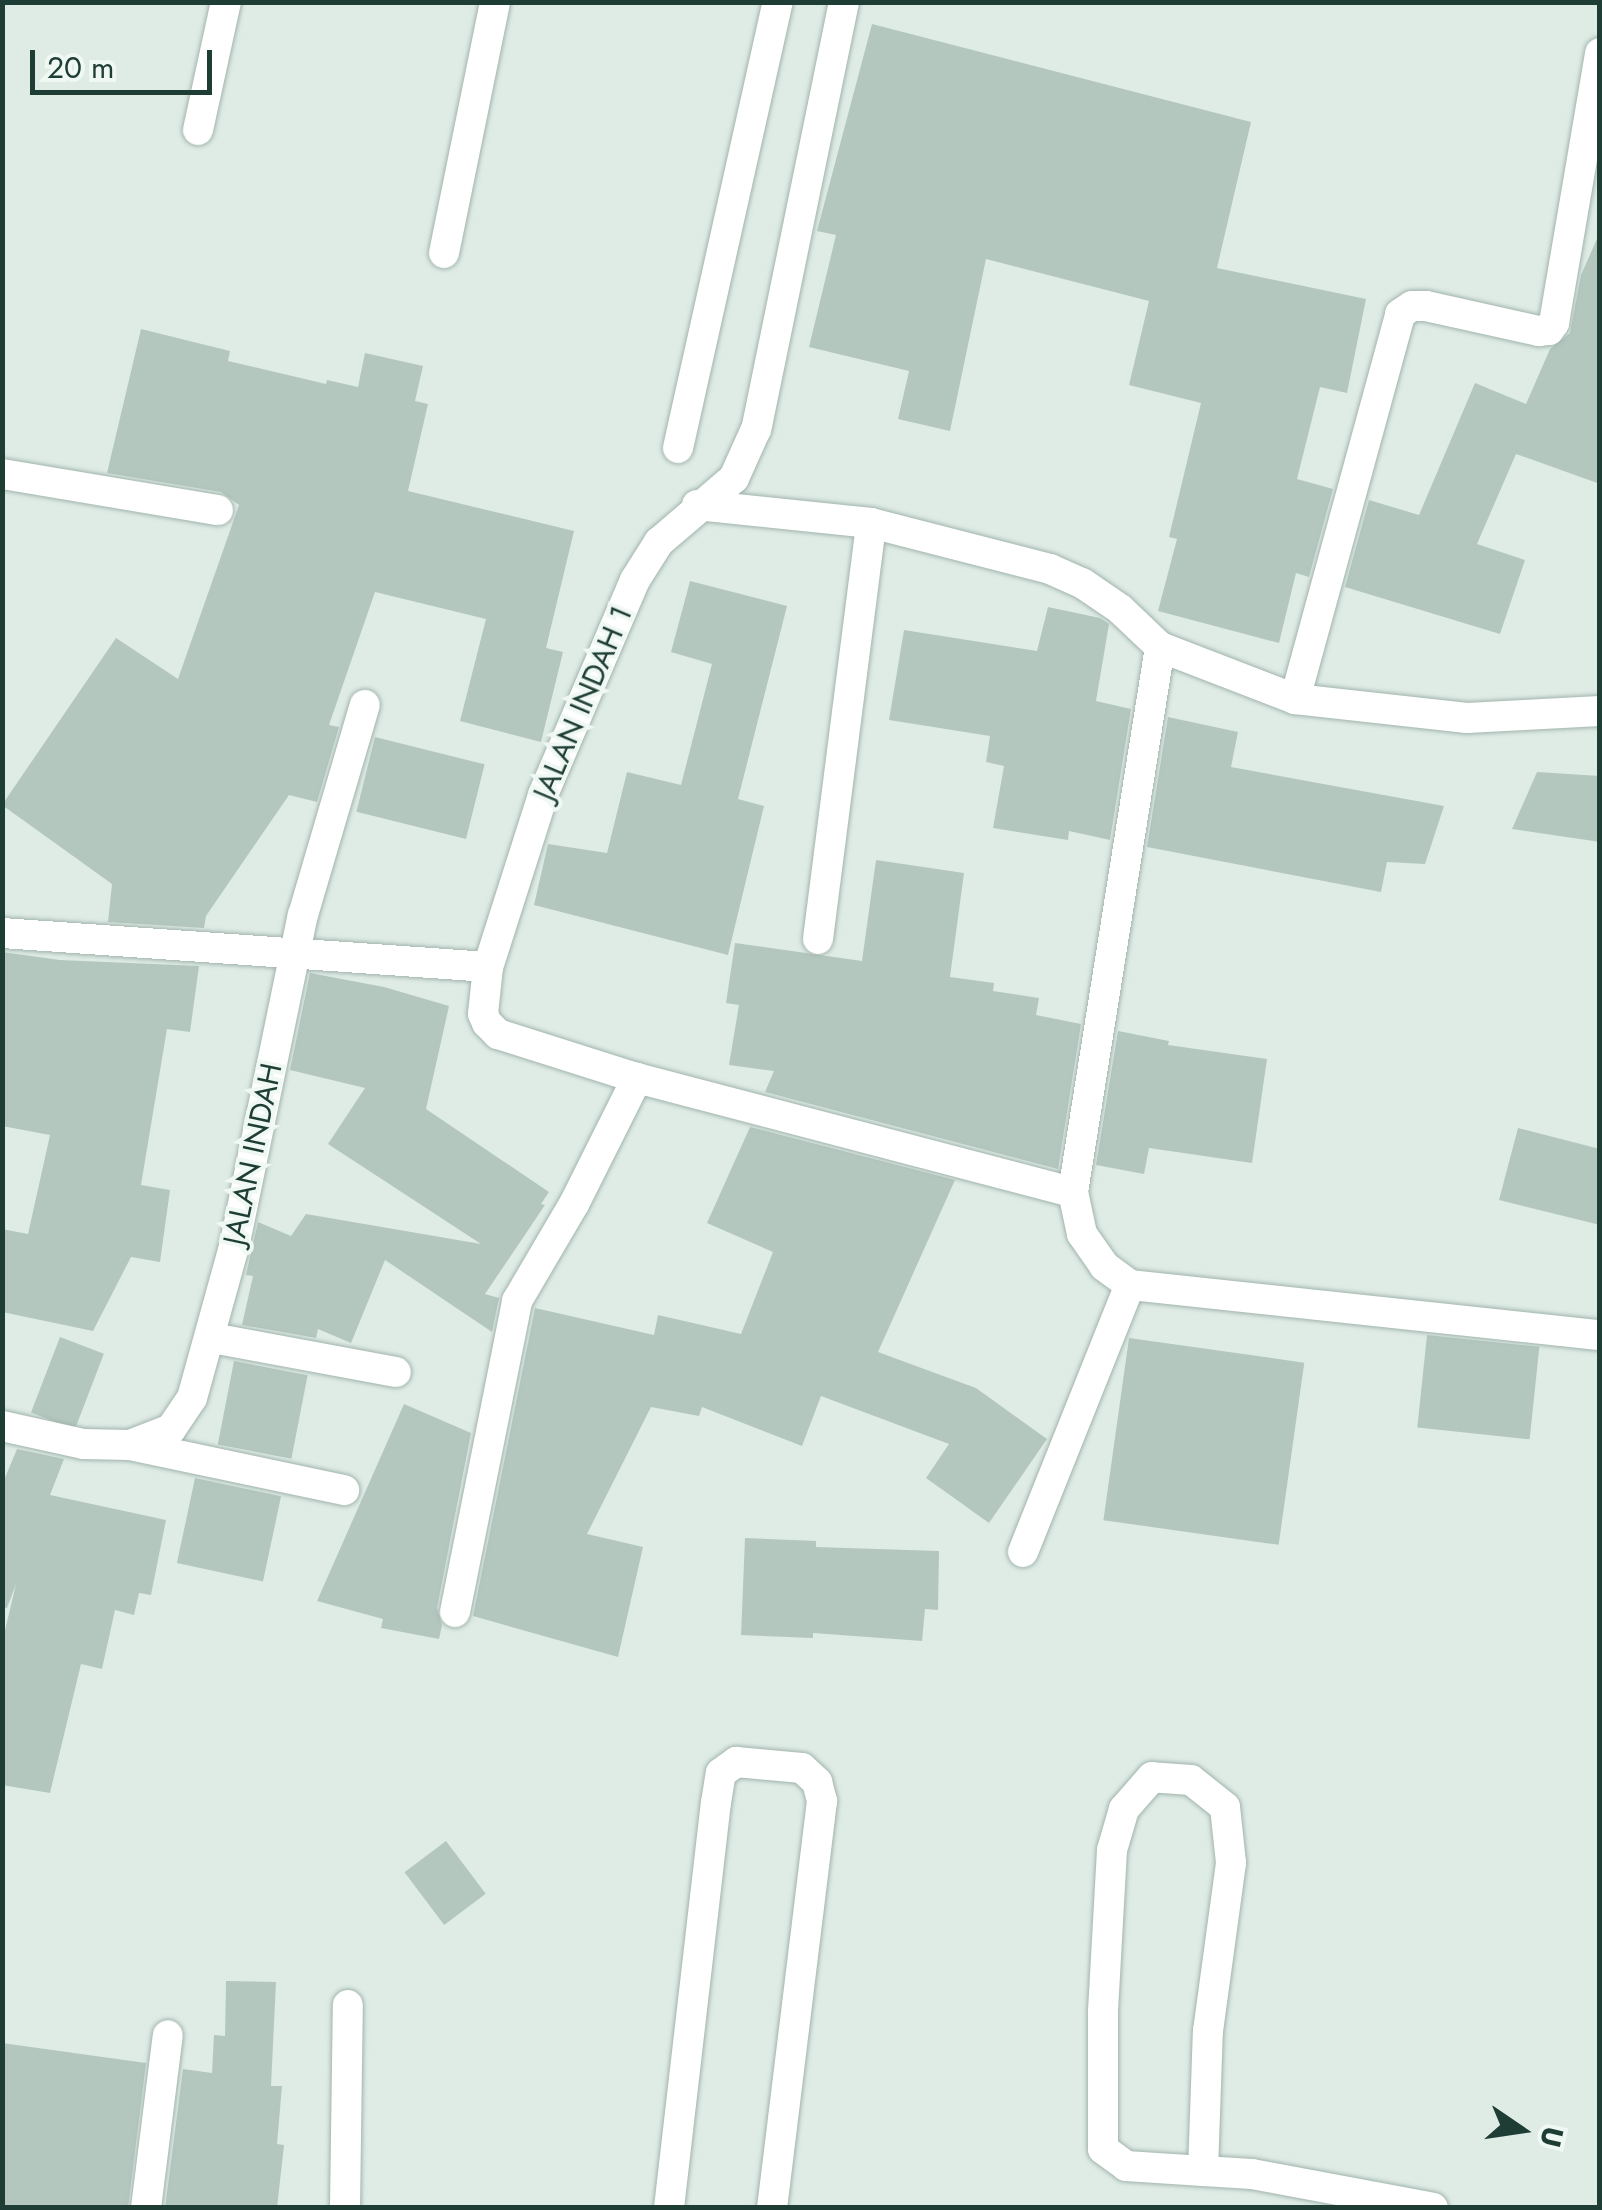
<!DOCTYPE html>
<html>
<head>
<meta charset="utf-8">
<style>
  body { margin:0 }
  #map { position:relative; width:1602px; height:2210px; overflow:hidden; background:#dfece6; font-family:Jost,sans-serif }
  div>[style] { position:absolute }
  .building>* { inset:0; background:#b4c7bf; transform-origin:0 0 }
  .roads { filter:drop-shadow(0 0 2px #a1b4ad) drop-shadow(0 0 2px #a1b4ad) }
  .street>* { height:30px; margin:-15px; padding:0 15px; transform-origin:15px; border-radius:15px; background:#fff }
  span { translate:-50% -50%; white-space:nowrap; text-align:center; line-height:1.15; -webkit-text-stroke:8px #f0f8f4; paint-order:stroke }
  .street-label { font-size:30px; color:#1e3e35 }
  .frame { position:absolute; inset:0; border:5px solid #1e3e35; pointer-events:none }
  .north { position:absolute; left:1472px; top:2080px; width:100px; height:100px; -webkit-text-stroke:8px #f0f8f4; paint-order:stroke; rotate:103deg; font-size:28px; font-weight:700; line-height:40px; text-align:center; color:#1e3e35 }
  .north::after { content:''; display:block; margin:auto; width:35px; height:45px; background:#1e3e35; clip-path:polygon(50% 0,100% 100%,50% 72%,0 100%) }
  .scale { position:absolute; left:30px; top:50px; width:182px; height:45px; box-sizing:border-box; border:5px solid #1e3e35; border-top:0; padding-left:12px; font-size:30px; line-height:35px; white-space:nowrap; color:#1e3e35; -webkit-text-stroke:8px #f0f8f4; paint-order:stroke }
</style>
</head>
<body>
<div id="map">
  <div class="building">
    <i style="clip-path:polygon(872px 24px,1251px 122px,1217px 268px,1366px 299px,1347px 393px,1320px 387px,1297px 479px,1333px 489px,1309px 577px,1296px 573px,1279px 643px,1158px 611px,1177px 539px,1169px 537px,1201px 403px,1129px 385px,1149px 301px,986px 259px,950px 431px,898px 419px,909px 371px,809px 347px,836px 235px,817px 231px)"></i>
    <i style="clip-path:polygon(1600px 232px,1600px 484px,1516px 454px,1477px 544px,1525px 560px,1500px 634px,1345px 587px,1369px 500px,1419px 515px,1475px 383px,1526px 404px,1550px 349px,1570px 333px,1581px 275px)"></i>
    <i style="clip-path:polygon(141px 329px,230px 351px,228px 361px,326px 384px,327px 380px,358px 387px,365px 353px,423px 366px,415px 401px,428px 404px,408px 491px,574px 531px,546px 648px,563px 652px,541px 742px,460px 721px,486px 619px,375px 592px,329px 725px,339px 727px,317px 802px,289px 795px,206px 916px,204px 928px,108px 922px,112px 884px,2px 805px,116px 638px,178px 679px,239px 505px,221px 492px,107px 473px)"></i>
    <i style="clip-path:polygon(690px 581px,787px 606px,738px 799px,764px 806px,728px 955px,534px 905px,548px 844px,607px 853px,627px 772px,681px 785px,712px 664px,671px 652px)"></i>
    <i style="clip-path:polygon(1048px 607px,1100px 618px,1109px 624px,1096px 701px,1131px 709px,1110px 840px,1069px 831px,1068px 840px,993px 828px,1004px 766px,986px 762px,990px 736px,889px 720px,904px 630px,1037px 651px)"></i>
    <i style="clip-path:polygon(1168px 717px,1238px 732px,1231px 767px,1444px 806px,1425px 864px,1387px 862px,1381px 892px,1147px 847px)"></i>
    <i style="left:375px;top:737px;width:113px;height:77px;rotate:14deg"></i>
    <i style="clip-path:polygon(1537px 772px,1600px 776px,1600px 842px,1512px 829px)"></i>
    <i style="clip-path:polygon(876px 860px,964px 873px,950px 977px,994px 983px,993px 991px,1039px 998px,1036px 1015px,1081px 1024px,1058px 1169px,765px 1092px,774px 1071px,729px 1065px,739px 1005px,726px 1003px,735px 943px,862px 961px)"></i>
    <i style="clip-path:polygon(2px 952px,60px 960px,199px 966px,190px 1032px,167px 1029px,141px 1185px,170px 1190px,160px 1262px,131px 1257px,93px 1331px,2px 1312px,2px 1229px,28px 1234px,50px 1135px,2px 1126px)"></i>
    <i style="clip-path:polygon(310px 973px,384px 987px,449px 1006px,426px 1109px,549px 1192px,541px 1204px,545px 1205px,485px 1294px,499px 1298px,492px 1332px,385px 1260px,351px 1343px,318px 1329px,316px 1338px,242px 1325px,253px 1276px,246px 1275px,258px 1222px,291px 1236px,306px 1214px,481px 1244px,328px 1144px,365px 1088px,290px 1070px)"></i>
    <i style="clip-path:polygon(1118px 1031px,1169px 1041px,1168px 1045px,1267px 1059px,1252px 1163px,1149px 1148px,1144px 1174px,1096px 1165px)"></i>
    <i style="clip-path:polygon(750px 1127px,955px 1180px,878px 1352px,976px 1388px,1047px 1439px,989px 1523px,926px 1478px,949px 1444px,821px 1396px,802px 1446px,702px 1407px,699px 1416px,651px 1407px,587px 1534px,643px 1547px,618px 1657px,473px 1616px,535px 1308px,654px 1335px,658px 1315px,741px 1334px,773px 1252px,707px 1223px)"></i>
    <i style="clip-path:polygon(1518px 1128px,1600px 1149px,1600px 1225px,1499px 1200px)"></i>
    <i style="left:1427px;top:1335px;width:113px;height:93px;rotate:6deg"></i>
    <i style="left:60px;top:1337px;width:47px;height:81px;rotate:21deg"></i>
    <i style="left:1129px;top:1338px;width:177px;height:184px;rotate:8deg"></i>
    <i style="left:234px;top:1361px;width:75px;height:85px;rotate:11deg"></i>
    <i style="clip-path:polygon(404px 1404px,471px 1433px,437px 1608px,442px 1625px,439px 1639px,381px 1628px,383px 1619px,317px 1601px)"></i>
    <i style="clip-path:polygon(17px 1449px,64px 1459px,50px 1495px,166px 1520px,151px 1595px,139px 1593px,134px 1615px,115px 1610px,102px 1669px,81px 1664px,50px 1793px,2px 1785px,2px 1643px,16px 1584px,7px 1608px,2px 1607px,2px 1485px)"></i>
    <i style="left:195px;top:1478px;width:88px;height:87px;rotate:12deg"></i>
    <i style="clip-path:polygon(745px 1538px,816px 1541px,816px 1547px,939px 1551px,938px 1610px,925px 1609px,922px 1641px,813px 1633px,813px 1638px,741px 1635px)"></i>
    <i style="left:446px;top:1841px;width:66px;height:52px;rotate:53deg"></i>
    <i style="clip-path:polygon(226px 1981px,276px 1982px,271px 2086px,282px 2086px,277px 2144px,284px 2145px,277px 2208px,165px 2208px,183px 2069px,212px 2073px,214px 2035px,225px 2036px)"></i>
    <i style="clip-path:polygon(2px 2043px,146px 2063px,128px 2208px,2px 2208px)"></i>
  </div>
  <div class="roads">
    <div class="street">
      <i style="left:844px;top:2px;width:436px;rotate:101.6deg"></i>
      <i style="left:756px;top:429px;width:54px;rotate:114.2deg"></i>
      <i style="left:734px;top:478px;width:99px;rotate:139.5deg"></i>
      <i style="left:659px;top:542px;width:45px;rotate:122.3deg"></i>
      <i style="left:635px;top:580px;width:234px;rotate:113.2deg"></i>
      <i style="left:543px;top:795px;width:181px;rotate:107.7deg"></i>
      <i style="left:488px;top:967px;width:47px;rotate:96.1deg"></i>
      <i style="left:483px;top:1014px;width:10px;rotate:66deg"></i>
      <i style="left:487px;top:1023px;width:16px;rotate:45deg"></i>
      <i style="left:498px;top:1034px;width:146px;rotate:17.6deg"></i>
      <i style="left:637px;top:1078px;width:451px;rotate:14.7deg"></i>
      <i style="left:1073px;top:1192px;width:43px;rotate:77.9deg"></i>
      <i style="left:1082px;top:1234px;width:39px;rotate:55deg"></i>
      <i style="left:1104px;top:1266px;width:32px;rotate:36deg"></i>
      <i style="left:1130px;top:1285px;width:473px;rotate:6.1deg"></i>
      <i style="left:198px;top:130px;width:131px;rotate:-77.7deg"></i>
      <i style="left:444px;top:253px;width:256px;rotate:-78.5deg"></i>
      <i style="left:678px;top:448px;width:457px;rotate:-77.4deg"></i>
      <i style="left:2px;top:474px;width:219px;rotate:9.5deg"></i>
      <i style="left:697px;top:505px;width:175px;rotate:5.9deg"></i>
      <i style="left:871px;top:523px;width:185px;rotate:14.4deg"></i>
      <i style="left:1050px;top:569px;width:35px;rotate:24deg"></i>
      <i style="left:1082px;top:583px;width:46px;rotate:34.4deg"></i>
      <i style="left:1120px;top:609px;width:55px;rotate:43.5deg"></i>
      <i style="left:1160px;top:647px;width:145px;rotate:21.1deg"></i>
      <i style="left:1295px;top:699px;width:173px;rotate:6.3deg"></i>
      <i style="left:1467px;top:718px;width:133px;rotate:-3deg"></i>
      <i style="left:1295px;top:699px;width:399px;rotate:-74.7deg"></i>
      <i style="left:1400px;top:314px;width:14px;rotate:-34deg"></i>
      <i style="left:1412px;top:306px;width:14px"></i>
      <i style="left:1426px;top:306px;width:116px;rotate:12.5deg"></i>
      <i style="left:1539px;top:331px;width:10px;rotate:-6deg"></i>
      <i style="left:1549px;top:330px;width:9px;rotate:-54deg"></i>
      <i style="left:1554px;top:323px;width:274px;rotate:-80.3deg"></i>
      <i style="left:2px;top:933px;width:487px;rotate:4deg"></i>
      <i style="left:818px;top:939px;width:419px;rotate:-82.7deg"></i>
      <i style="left:1073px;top:1192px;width:552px;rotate:-80.93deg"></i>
      <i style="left:212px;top:1338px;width:187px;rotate:10.5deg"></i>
      <i style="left:2px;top:1426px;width:84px;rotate:12.4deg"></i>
      <i style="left:84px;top:1444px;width:46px;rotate:1.2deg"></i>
      <i style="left:130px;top:1445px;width:44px;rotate:-21.3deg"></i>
      <i style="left:171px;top:1429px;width:37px;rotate:-56deg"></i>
      <i style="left:192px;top:1398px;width:157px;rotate:-74.5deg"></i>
      <i style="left:234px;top:1247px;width:339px;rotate:-78.3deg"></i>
      <i style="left:303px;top:915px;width:219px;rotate:-73.6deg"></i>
      <i style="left:130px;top:1445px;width:219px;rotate:11.9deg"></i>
      <i style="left:1023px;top:1552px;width:288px;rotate:-68.2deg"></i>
      <i style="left:455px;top:1612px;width:317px;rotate:-78.7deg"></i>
      <i style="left:517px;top:1301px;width:113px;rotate:-59.6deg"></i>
      <i style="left:574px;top:1204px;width:141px;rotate:-63.4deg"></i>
      <i style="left:1203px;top:2171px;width:140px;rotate:-88deg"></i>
      <i style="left:1208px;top:2031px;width:170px;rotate:-82.2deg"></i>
      <i style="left:1231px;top:1863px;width:56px;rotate:-96.1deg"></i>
      <i style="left:1225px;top:1807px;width:43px;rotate:-141.5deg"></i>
      <i style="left:1191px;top:1780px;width:39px;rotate:-176deg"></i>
      <i style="left:1152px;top:1777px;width:43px;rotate:131.2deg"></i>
      <i style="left:1124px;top:1809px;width:43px;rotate:106.3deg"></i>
      <i style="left:1112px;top:1850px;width:163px;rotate:93.2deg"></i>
      <i style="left:1103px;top:2013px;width:136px;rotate:90deg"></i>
      <i style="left:1103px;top:2149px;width:29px;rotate:36deg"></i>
      <i style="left:1126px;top:2166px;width:77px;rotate:3.7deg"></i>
      <i style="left:1203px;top:2171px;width:49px;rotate:3.5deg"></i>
      <i style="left:1252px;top:2174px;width:184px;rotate:10.6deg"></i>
      <i style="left:146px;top:2208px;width:174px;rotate:-82.8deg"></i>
      <i style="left:345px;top:2208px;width:203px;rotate:-89.2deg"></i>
      <i style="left:669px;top:2208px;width:408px;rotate:-83.4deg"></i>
      <i style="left:716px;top:1803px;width:30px;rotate:-81deg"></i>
      <i style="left:721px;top:1773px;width:19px;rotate:-36deg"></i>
      <i style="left:736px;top:1762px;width:66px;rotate:5.2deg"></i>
      <i style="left:802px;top:1768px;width:21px;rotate:43deg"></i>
      <i style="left:817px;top:1782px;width:20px;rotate:75deg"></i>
      <i style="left:822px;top:1801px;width:410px;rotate:97deg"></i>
    </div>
  </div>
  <div class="street-label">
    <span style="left:583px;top:703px;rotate:-67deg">JALAN INDAH 1</span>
    <span style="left:253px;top:1154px;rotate:-78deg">JALAN INDAH</span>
  </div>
  <div class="frame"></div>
  <div class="north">U</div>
  <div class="scale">20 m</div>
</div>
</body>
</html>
